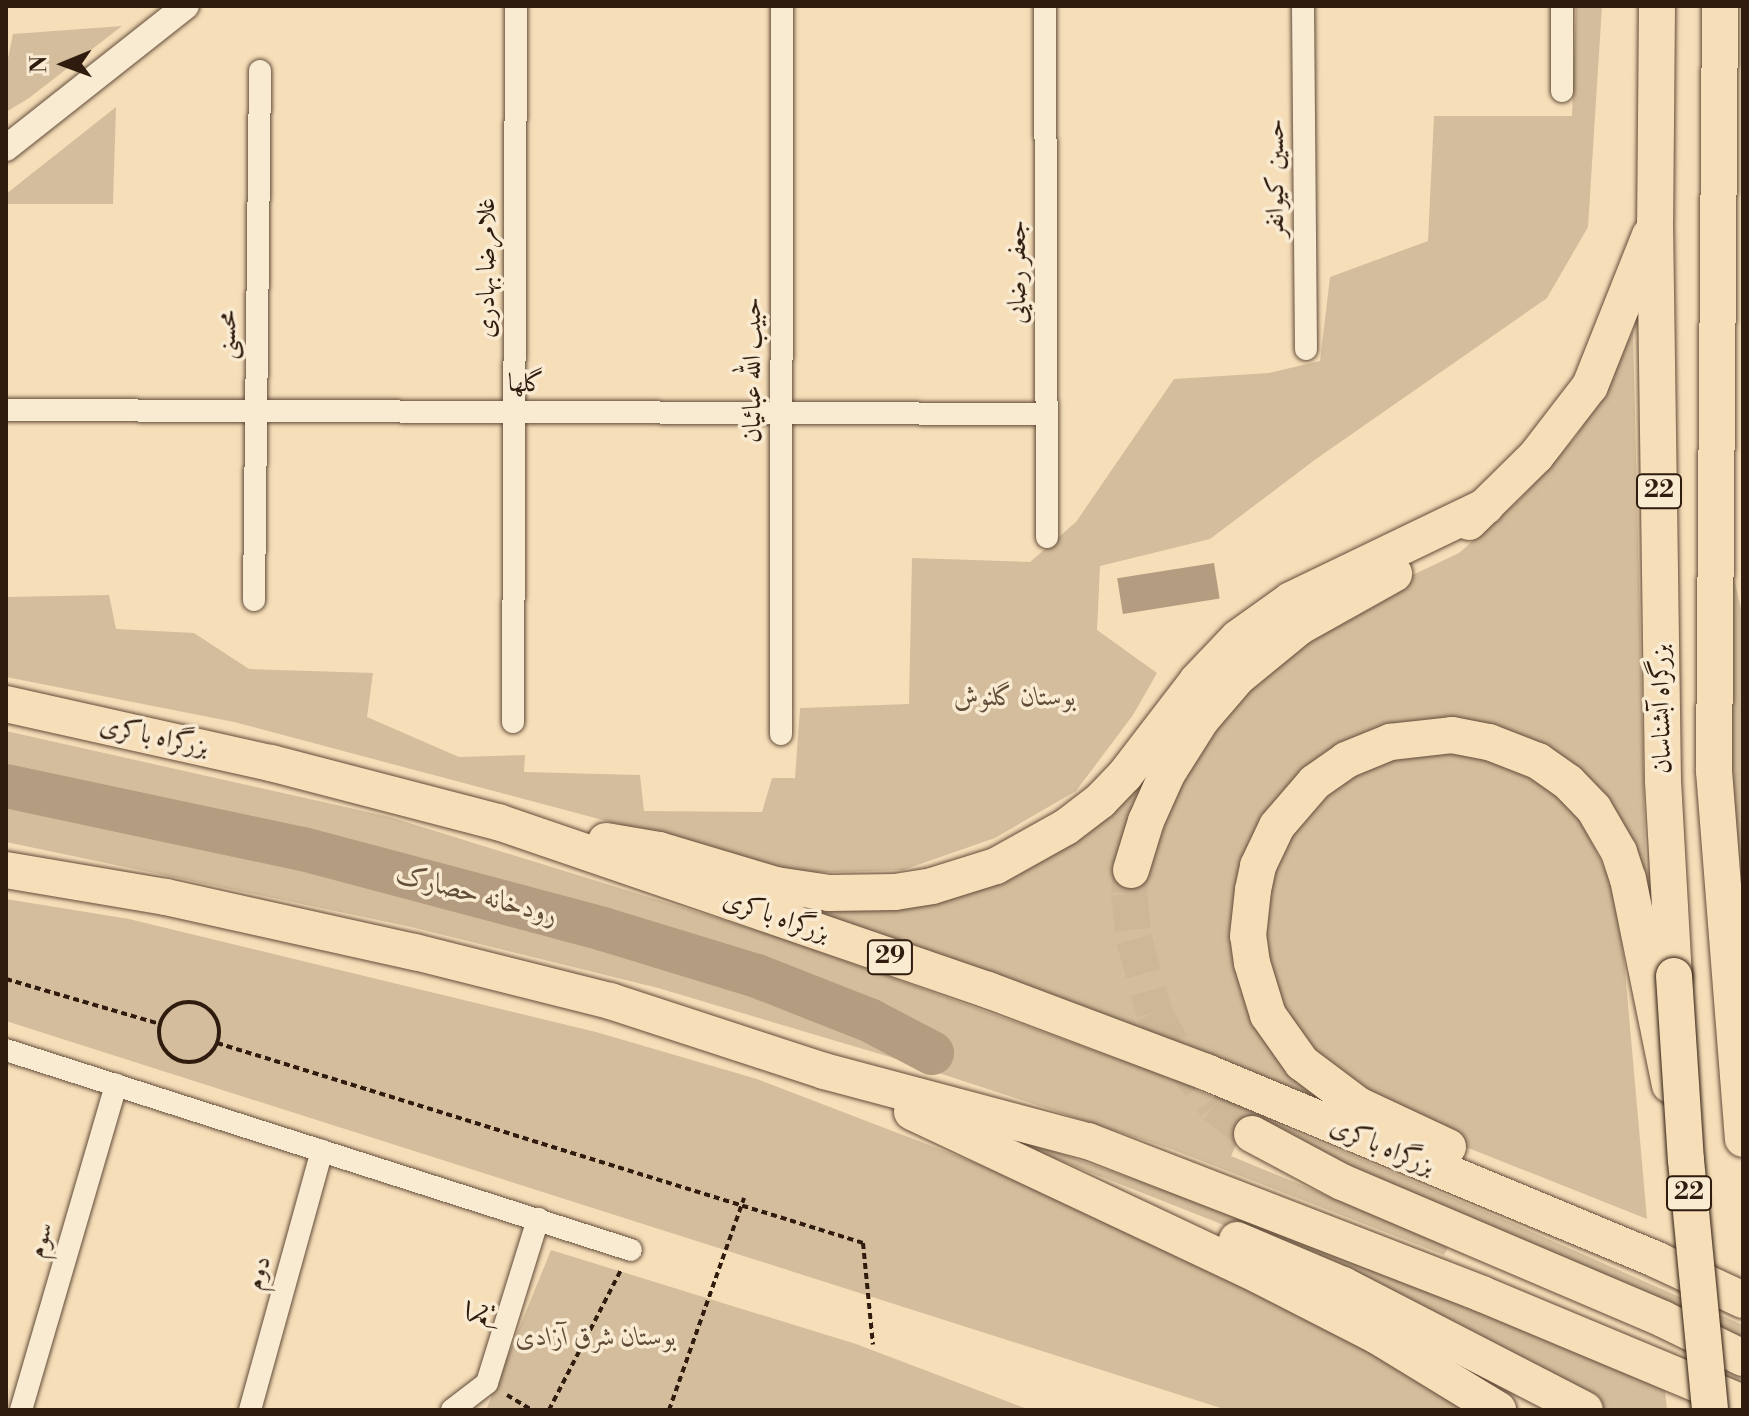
<!DOCTYPE html>
<html>
<head>
<meta charset="utf-8">
<style>
  body { margin:0 }
  #map { position:relative; width:1749px; height:1416px; overflow:hidden; background:#f6deb9; font-family:"Libre Bodoni",Amiri,serif }
  div>[style] { position:absolute }
  .green>* { inset:0; background:#d4bd9c }
  .water>* { inset:0; background:#b39c7f; transform-origin:0 0 }
  .river>* { height:44px; margin:-22px; padding:0 22px; transform-origin:22px; border-radius:22px; background:#b39c7f }
  .trunk-tunnel>* { height:36px; margin-top:-18px; transform-origin:0; background:repeating-linear-gradient(90deg,#ceb797 0 36px,transparent 0 54px) }
  .path>* { height:4px; margin-top:-2px; transform-origin:0; background:repeating-linear-gradient(90deg,#301c0e 0 6px,transparent 0 10px) }
  .path>.ring { margin:-2px; padding:0; box-sizing:content-box; background:none; border:4px solid #301c0e; border-radius:50% }
  .roads { filter:drop-shadow(0 0 2px #624c39) drop-shadow(0 0 2px #624c39) }
  .minor>* { height:22px; margin:-11px; padding:0 11px; transform-origin:11px; border-radius:11px; background:#f9ead2 }
  .tertiary>* { height:26px; margin:-13px; padding:0 13px; transform-origin:13px; border-radius:13px; background:#f9ead2 }
  .trunk>* { height:36px; margin:-18px; padding:0 18px; transform-origin:18px; border-radius:18px; background:#f6deb9 }
  .bridges { filter:drop-shadow(0 0 2px #301c0e) drop-shadow(0 0 2px #301c0e) }
  .trunk-bridge>* { height:36px; margin:-18px; padding:0 18px; transform-origin:18px; border-radius:18px; background:#f6deb9 }
  span { translate:-50% -50%; white-space:nowrap; text-align:center; line-height:1.15; -webkit-text-stroke:7px #f9ead2; paint-order:stroke }
  .shield-label span { padding:2px 6px; background:#f9ead2; border:2px solid; border-radius:6px; -webkit-text-stroke-width:0 }
  .shield-label { font-size:24px; color:#301c0e; font-weight:700 }
  .street-label { font-size:26px; color:#301c0e }
  .park-label { font-size:26px; color:#614c39; font-style:italic }
  .water-label { font-size:28px; color:#644f3b; font-style:italic }
  .frame { position:absolute; inset:0; border:8px solid #301c0e; pointer-events:none }
  .north { position:absolute; left:24px; top:24px; width:80px; height:80px; -webkit-text-stroke:6px #f9ead2; paint-order:stroke; rotate:269deg; font-size:22px; font-weight:700; line-height:32px; text-align:center; color:#301c0e }
  .north::after { content:''; display:block; margin:auto; width:28px; height:36px; background:#301c0e; clip-path:polygon(50% 0,100% 100%,50% 72%,0 100%) }
</style>
</head>
<body>
<div id="map">
  <div class="green">
    <i style="clip-path:polygon(1576px 6px,1602px 6px,1588px 227px,1547px 298px,1316px 459px,1210px 539px,1100px 566px,1097px 630px,1157px 673px,1133px 715px,1076px 791px,995px 838px,903px 870px,802px 873px,234px 722px,6px 677px,6px 597px,109px 595px,116px 629px,194px 633px,249px 669px,373px 673px,367px 717px,459px 757px,525px 755px,524px 772px,640px 775px,644px 811px,762px 812px,772px 778px,795px 778px,800px 708px,909px 704px,912px 558px,1030px 562px,1076px 522px,1174px 379px,1269px 373px,1320px 361px,1330px 277px,1428px 241px,1434px 116px,1572px 116px)"></i>
    <i style="clip-path:polygon(122px 26px,29px 98px,6px 112px,6px 68px,13px 34px)"></i>
    <i style="clip-path:polygon(116px 107px,113px 204px,6px 204px,6px 194px)"></i>
    <i style="clip-path:polygon(1633px 330px,1647px 925px,1612px 818px,1462px 727px,1274px 812px,1258px 1015px,1457px 1158px,1225px 1060px,1025px 985px,659px 858px,770px 892px,976px 884px,1289px 622px,1114px 872px,1148px 879px,1157px 838px,1179px 785px,1247px 683px,1402px 580px,1459px 553px,1520px 499px,1575px 438px,1608px 386px)"></i>
    <i style="clip-path:polygon(1730px 560px,1743px 618px,1743px 967px,1732px 768px)"></i>
    <i style="clip-path:polygon(6px 731px,390px 817px,781px 938px,1149px 1070px,1510px 1222px,1743px 1325px,1743px 1344px,1371px 1177px,1249px 1118px,1231px 1156px,1449px 1246px,1444px 1255px,1171px 1149px,890px 1057px,658px 988px,411px 927px,6px 842px)"></i>
    <i style="clip-path:polygon(1488px 750px,1572px 801px,1613px 886px,1624px 959px,1647px 1219px,1403px 1122px,1296px 1041px,1258px 950px,1281px 836px,1364px 761px)"></i>
    <i style="clip-path:polygon(6px 899px,129px 919px,596px 1032px,757px 1079px,976px 1163px,1103px 1218px,1381px 1355px,1467px 1410px,1227px 1410px,6px 1021px)"></i>
    <i style="clip-path:polygon(896px 1096px,1230px 1213px,1488px 1316px,1665px 1390px,1667px 1410px,1605px 1410px,1442px 1326px,1234px 1229px)"></i>
    <i style="clip-path:polygon(551px 1250px,856px 1344px,1030px 1410px,486px 1410px)"></i>
  </div>
  <div class="water">
    <i style="left:1214px;top:563px;width:36px;height:98px;rotate:81deg"></i>
  </div>
  <div class="river">
    <i style="left:6px;top:786px;width:304px;rotate:12deg"></i>
    <i style="left:303px;top:849px;width:310px;rotate:14.9deg"></i>
    <i style="left:603px;top:929px;width:161px;rotate:17deg"></i>
    <i style="left:757px;top:976px;width:123px;rotate:21.5deg"></i>
    <i style="left:871px;top:1021px;width:69px;rotate:27.7deg"></i>
  </div>
  <div class="trunk-tunnel">
    <i style="left:1131px;top:870px;width:24px;rotate:95deg"></i>
    <i style="left:1129px;top:894px;width:45px;rotate:83.7deg"></i>
    <i style="left:1134px;top:939px;width:76px;rotate:74.7deg"></i>
    <i style="left:1154px;top:1012px;width:51px;rotate:61.9deg"></i>
    <i style="left:1178px;top:1057px;width:61px;rotate:52.4deg"></i>
    <i style="left:1215px;top:1105px;width:47px;rotate:38.1deg"></i>
  </div>
  <div class="path">
    <i style="left:6px;top:979px;width:160px;rotate:16.3deg"></i>
    <i class="ring" style="left:159px;top:1002px;width:56px;height:56px"></i>
    <i style="left:217px;top:1043px;width:676px;rotate:17.2deg"></i>
    <i style="left:863px;top:1243px;width:102px;rotate:84.4deg"></i>
    <i style="left:507px;top:1395px;width:29px;rotate:31deg"></i>
    <i style="left:549px;top:1410px;width:157px;rotate:-62.8deg"></i>
    <i style="left:669px;top:1410px;width:225px;rotate:-70.5deg"></i>
  </div>
  <div class="roads">
    <div class="minor">
      <i style="left:1045px;top:6px;width:531px;rotate:89.78deg"></i>
      <i style="left:1303px;top:6px;width:343px;rotate:89.5deg"></i>
      <i style="left:1562px;top:91px;width:85px;rotate:-90deg"></i>
      <i style="left:6px;top:410px;width:1041px;rotate:0.22deg"></i>
      <i style="left:254px;top:600px;width:529px;rotate:-89.35deg"></i>
      <i style="left:513px;top:722px;width:716px;rotate:-89.76deg"></i>
      <i style="left:781px;top:734px;width:728px;rotate:-89.92deg"></i>
      <i style="left:6px;top:1050px;width:656px;rotate:17.74deg"></i>
      <i style="left:21px;top:1410px;width:339px;rotate:-73.7deg"></i>
      <i style="left:250px;top:1410px;width:269px;rotate:-74.5deg"></i>
      <i style="left:452px;top:1410px;width:44px;rotate:-37.6deg"></i>
      <i style="left:487px;top:1383px;width:172px;rotate:-72.7deg"></i>
    </div>
    <div class="tertiary">
      <i style="left:6px;top:148px;width:229px;rotate:-38.3deg"></i>
    </div>
    <div class="trunk">
      <i style="left:1657px;top:6px;width:216px;rotate:90.5deg"></i>
      <i style="left:1655px;top:222px;width:559px;rotate:89.18deg"></i>
      <i style="left:1663px;top:781px;width:195px;rotate:86.8deg"></i>
      <i style="left:1720px;top:6px;width:765px;rotate:90.45deg"></i>
      <i style="left:1714px;top:771px;width:369px;rotate:85.5deg"></i>
      <i style="left:1469px;top:522px;width:94px;rotate:-44.6deg"></i>
      <i style="left:1536px;top:456px;width:88px;rotate:-52.4deg"></i>
      <i style="left:1590px;top:386px;width:162px;rotate:-68.3deg"></i>
      <i style="left:6px;top:704px;width:271px;rotate:12.6deg"></i>
      <i style="left:271px;top:763px;width:235px;rotate:14.6deg"></i>
      <i style="left:498px;top:822px;width:247px;rotate:18.9deg"></i>
      <i style="left:732px;top:902px;width:271px;rotate:19deg"></i>
      <i style="left:988px;top:990px;width:233px;rotate:20.6deg"></i>
      <i style="left:1206px;top:1072px;width:489px;rotate:22.6deg"></i>
      <i style="left:1657px;top:1260px;width:95px;rotate:24.9deg"></i>
      <i style="left:606px;top:841px;width:54px;rotate:9.6deg"></i>
      <i style="left:659px;top:850px;width:122px;rotate:16.7deg"></i>
      <i style="left:776px;top:885px;width:54px;rotate:8.6deg"></i>
      <i style="left:829px;top:893px;width:66px;rotate:-0.9deg"></i>
      <i style="left:895px;top:892px;width:37px;rotate:-9deg"></i>
      <i style="left:932px;top:886px;width:67px;rotate:-17.4deg"></i>
      <i style="left:996px;top:866px;width:80px;rotate:-29.1deg"></i>
      <i style="left:1066px;top:827px;width:43px;rotate:-37.4deg"></i>
      <i style="left:1100px;top:801px;width:36px;rotate:-46deg"></i>
      <i style="left:1125px;top:775px;width:118px;rotate:-52.5deg"></i>
      <i style="left:1197px;top:681px;width:59px;rotate:-46.4deg"></i>
      <i style="left:1238px;top:638px;width:65px;rotate:-35.6deg"></i>
      <i style="left:1291px;top:600px;width:216px;rotate:-25.7deg"></i>
      <i style="left:6px;top:870px;width:162px;rotate:9.6deg"></i>
      <i style="left:166px;top:897px;width:255px;rotate:12.5deg"></i>
      <i style="left:415px;top:952px;width:201px;rotate:14.1deg"></i>
      <i style="left:610px;top:1001px;width:225px;rotate:18.1deg"></i>
      <i style="left:824px;top:1071px;width:273px;rotate:14.9deg"></i>
      <i style="left:1088px;top:1141px;width:423px;rotate:21.2deg"></i>
      <i style="left:1482px;top:1294px;width:283px;rotate:22.7deg"></i>
      <i style="left:1131px;top:870px;width:51px;rotate:-73deg"></i>
      <i style="left:1146px;top:821px;width:51px;rotate:-65.9deg"></i>
      <i style="left:1167px;top:774px;width:64px;rotate:-57.8deg"></i>
      <i style="left:1201px;top:720px;width:57px;rotate:-49.3deg"></i>
      <i style="left:1238px;top:677px;width:79px;rotate:-39.3deg"></i>
      <i style="left:1299px;top:627px;width:109px;rotate:-29.2deg"></i>
      <i style="left:912px;top:1112px;width:385px;rotate:25.2deg"></i>
      <i style="left:1260px;top:1276px;width:131px;rotate:27.1deg"></i>
      <i style="left:1377px;top:1336px;width:142px;rotate:31.4deg"></i>
      <i style="left:1252px;top:1134px;width:102px;rotate:28.1deg"></i>
      <i style="left:1342px;top:1182px;width:349px;rotate:23.1deg"></i>
      <i style="left:1663px;top:1319px;width:89px;rotate:26deg"></i>
      <i style="left:1448px;top:1147px;width:99px;rotate:-155deg"></i>
      <i style="left:1358px;top:1105px;width:70px;rotate:-143.1deg"></i>
      <i style="left:1302px;top:1063px;width:59px;rotate:-125.3deg"></i>
      <i style="left:1268px;top:1015px;width:54px;rotate:-107.1deg"></i>
      <i style="left:1252px;top:963px;width:27px;rotate:-98deg"></i>
      <i style="left:1248px;top:936px;width:46px;rotate:-83.8deg"></i>
      <i style="left:1253px;top:890px;width:25px;rotate:-78deg"></i>
      <i style="left:1258px;top:866px;width:44px;rotate:-64.6deg"></i>
      <i style="left:1277px;top:826px;width:58px;rotate:-49.2deg"></i>
      <i style="left:1315px;top:782px;width:38px;rotate:-35deg"></i>
      <i style="left:1346px;top:760px;width:48px;rotate:-22.2deg"></i>
      <i style="left:1390px;top:742px;width:62px;rotate:-6.4deg"></i>
      <i style="left:1452px;top:735px;width:38px;rotate:11deg"></i>
      <i style="left:1489px;top:742px;width:53px;rotate:21.2deg"></i>
      <i style="left:1538px;top:761px;width:37px;rotate:35deg"></i>
      <i style="left:1568px;top:782px;width:37px;rotate:46deg"></i>
      <i style="left:1594px;top:809px;width:50px;rotate:59.8deg"></i>
      <i style="left:1619px;top:852px;width:28px;rotate:72deg"></i>
      <i style="left:1628px;top:879px;width:210px;rotate:78.5deg"></i>
      <i style="left:1237px;top:1240px;width:115px;rotate:23deg"></i>
      <i style="left:1343px;top:1285px;width:272px;rotate:27.3deg"></i>
    </div>
  </div>
  <div class="bridges">
    <div class="trunk-bridge">
      <i style="left:1674px;top:976px;width:184px;rotate:86.3deg"></i>
      <i style="left:1686px;top:1160px;width:251px;rotate:84.5deg"></i>
    </div>
  </div>
  <div class="shield-label">
    <span style="left:1659px;top:491px">22</span>
    <span style="left:890px;top:957px">29</span>
    <span style="left:1689px;top:1193px">22</span>
  </div>
  <div class="street-label">
    <span style="left:1276px;top:178px;rotate:-90deg">حسین کیوانفر</span>
    <span style="left:487px;top:268px;rotate:-90deg">غلامرضا بهادری</span>
    <span style="left:1018px;top:272px;rotate:-90deg">جعفر رضایی</span>
    <span style="left:228px;top:335px;rotate:-89deg">محسنی</span>
    <span style="left:753px;top:370px;rotate:-90deg">حبیب الله عبائیان</span>
    <span style="left:526px;top:384px">گلها</span>
    <span style="left:1662px;top:709px;rotate:-91deg">بزرگراه آبشناسان</span>
    <span style="left:154px;top:737px;rotate:12deg">بزرگراه باکری</span>
    <span style="left:776px;top:917px;rotate:19deg">بزرگراه باکری</span>
    <span style="left:1382px;top:1147px;rotate:23deg">بزرگراه باکری</span>
    <span style="left:41px;top:1240px;rotate:-74deg">سوم</span>
    <span style="left:259px;top:1273px;rotate:-74deg">دوم</span>
    <span style="left:479px;top:1314px;rotate:-73deg">یکم</span>
  </div>
  <div class="park-label">
    <span style="left:1015px;top:698px">بوستان گلنوش</span>
    <span style="left:596px;top:1338px">بوستان شرق آزادی</span>
  </div>
  <div class="water-label">
    <span style="left:477px;top:895px;rotate:15deg">رودخانه حصارک</span>
  </div>
  <div class="frame"></div>
  <div class="north">N</div>
</div>
</body>
</html>
